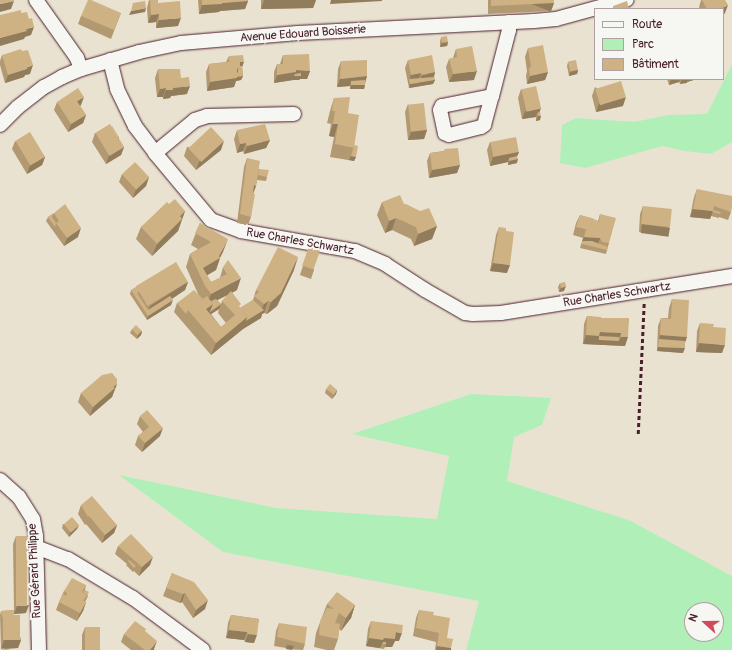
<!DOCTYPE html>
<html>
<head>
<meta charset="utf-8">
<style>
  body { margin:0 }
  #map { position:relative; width:732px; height:650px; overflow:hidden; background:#eae2d1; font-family:Pangolin,sans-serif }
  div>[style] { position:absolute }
  .green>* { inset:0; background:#b0f0b8 }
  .path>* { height:2.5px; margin-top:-1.25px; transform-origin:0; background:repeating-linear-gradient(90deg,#4a1f2b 0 4px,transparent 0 7px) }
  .roads { filter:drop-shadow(0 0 1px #4a1f2b) drop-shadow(0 0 1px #4a1f2b) }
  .minor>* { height:14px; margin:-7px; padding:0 7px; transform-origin:7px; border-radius:7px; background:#f6f6f2 }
  .wall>* { inset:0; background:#b29972 }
  .shaded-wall>* { inset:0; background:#917d5c; transform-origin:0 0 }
  .building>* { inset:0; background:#cfb284; transform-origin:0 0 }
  span { translate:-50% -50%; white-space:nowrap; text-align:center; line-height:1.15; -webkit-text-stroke:4px #f6f6f2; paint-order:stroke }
  .street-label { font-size:12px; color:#4a1f2b }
  .legend { position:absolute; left:594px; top:8px; width:130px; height:72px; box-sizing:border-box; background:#f6f6f2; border:1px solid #b1a0a2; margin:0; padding:5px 7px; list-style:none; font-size:12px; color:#4a1f2b }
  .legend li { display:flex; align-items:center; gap:8px; height:20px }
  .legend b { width:20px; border:1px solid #b1a0a2 }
  .north { position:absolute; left:684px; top:602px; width:40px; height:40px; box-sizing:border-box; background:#f6f6f2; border:1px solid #b1a0a2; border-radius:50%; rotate:291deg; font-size:11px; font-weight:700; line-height:16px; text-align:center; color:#4a1f2b }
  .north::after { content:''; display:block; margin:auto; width:14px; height:18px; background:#d1495b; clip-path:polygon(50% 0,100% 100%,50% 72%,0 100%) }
</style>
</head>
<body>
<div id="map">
  <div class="green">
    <i style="clip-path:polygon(732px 64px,732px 142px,711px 154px,685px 151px,662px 146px,585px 168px,560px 163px,562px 125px,576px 118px,634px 122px,668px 115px,707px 114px)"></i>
    <i style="clip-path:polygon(evenodd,471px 394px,551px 398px,542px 425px,514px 437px,507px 481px,631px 521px,732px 576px,732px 650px,466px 650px,479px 601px,223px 552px,119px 475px,276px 508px,437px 519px,449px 456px,352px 434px,471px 394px,692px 610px,716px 610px,716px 634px,692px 634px,692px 610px)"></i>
  </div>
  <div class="path">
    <i style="left:638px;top:434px;width:131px;rotate:-87.4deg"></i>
  </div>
  <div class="roads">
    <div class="minor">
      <i style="left:36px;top:0;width:71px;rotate:54.7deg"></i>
      <i style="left:77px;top:58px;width:12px;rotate:70deg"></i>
      <i style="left:110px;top:60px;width:30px;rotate:76deg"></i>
      <i style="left:117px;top:89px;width:41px;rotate:64.1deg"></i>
      <i style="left:135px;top:126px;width:34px;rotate:53deg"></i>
      <i style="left:155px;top:153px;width:87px;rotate:50.1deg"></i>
      <i style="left:211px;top:220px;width:32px;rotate:20deg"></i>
      <i style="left:241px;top:231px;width:116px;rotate:10deg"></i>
      <i style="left:355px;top:251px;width:33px;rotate:23deg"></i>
      <i style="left:385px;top:264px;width:48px;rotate:33deg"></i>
      <i style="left:425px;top:290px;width:46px;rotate:29.9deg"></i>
      <i style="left:465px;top:313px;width:8px;rotate:7deg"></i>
      <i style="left:473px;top:314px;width:28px;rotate:-2deg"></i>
      <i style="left:501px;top:313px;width:234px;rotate:-9.1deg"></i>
      <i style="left:492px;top:96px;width:51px;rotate:168.7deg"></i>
      <i style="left:442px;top:106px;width:4px;rotate:117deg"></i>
      <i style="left:440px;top:110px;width:24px;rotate:78deg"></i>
      <i style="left:445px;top:133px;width:4px;rotate:27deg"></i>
      <i style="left:449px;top:135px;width:33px;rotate:-14deg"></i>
      <i style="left:481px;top:127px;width:4px;rotate:-34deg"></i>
      <i style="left:484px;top:125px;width:30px;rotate:-75deg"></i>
      <i style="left:492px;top:96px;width:68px;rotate:-75.6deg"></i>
      <i style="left:509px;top:30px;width:8px;rotate:-90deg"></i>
      <i style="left:0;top:125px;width:25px;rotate:-45deg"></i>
      <i style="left:18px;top:107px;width:33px;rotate:-38deg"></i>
      <i style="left:44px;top:87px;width:21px;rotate:-29deg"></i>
      <i style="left:62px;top:77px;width:21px;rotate:-23deg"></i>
      <i style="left:81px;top:69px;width:60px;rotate:-16.3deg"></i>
      <i style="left:139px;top:52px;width:43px;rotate:-12.1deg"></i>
      <i style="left:181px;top:43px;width:117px;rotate:-4.9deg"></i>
      <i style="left:298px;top:33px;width:236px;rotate:-2.9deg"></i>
      <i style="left:534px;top:21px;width:22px;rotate:-5deg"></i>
      <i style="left:556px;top:19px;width:73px;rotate:-15.2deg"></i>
      <i style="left:155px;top:153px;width:52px;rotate:-39.5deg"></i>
      <i style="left:195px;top:120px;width:13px;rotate:-18deg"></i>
      <i style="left:207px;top:116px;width:87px;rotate:-1.3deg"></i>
      <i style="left:0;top:480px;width:25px;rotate:42deg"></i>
      <i style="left:19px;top:497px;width:26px;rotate:58deg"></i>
      <i style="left:33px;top:519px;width:17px;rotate:80deg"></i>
      <i style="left:36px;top:536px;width:114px;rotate:88.5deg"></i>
      <i style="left:36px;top:547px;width:34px;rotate:21deg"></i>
      <i style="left:68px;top:559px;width:76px;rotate:31deg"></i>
      <i style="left:133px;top:598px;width:87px;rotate:36.6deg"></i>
    </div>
  </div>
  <div class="wall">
    <i style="clip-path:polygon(149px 0,158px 3px,178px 26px,156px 28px,156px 22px,148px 23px,147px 8px)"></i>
    <i style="clip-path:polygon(198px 0,248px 0,248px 1px,245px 9px,220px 11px,219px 12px,199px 14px)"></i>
    <i style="clip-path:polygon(261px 0,316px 0,313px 8px,261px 9px)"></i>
    <i style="clip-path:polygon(488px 0,554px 0,554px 3px,551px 11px,488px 14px)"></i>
    <i style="clip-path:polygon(701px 0,725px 0,725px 13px,723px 14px,724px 17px,723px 21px,723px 9px,700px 9px,699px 7px)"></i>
    <i style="clip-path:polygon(121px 13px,111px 39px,78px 24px,81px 16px)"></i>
    <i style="clip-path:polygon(441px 37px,448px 42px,447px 46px,440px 47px,440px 42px)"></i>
    <i style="clip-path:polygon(528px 48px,548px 72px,545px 80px,527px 84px,526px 76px,527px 71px,525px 57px)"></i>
    <i style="clip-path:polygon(456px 49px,474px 80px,449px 82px,446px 67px,449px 59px,453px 58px)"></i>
    <i style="clip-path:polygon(2px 55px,30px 74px,25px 75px,24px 77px,5px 83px,0 65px,0 61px)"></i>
    <i style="clip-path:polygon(283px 55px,310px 71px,307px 79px,300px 79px,299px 80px,293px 80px,274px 83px,274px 72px,277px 64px,280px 64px)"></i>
    <i style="clip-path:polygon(229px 56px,242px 66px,243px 76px,241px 80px,236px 81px,234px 87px,207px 91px,206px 72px,209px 64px,226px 62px)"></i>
    <i style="clip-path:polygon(408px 60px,435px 72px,434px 77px,435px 80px,433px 84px,409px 88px,405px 68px)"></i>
    <i style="clip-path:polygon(341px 61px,367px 76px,364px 89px,350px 89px,350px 86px,337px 87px,338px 69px)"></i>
    <i style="clip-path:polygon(568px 62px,578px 70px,577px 74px,569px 76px,567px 66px)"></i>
    <i style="clip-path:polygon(158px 69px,181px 78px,187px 94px,171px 96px,170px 98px,163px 99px,163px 97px,157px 97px,155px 78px)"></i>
    <i style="clip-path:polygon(667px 79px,697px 79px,680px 84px,679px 82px,669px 85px)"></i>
    <i style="clip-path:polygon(595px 87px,623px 106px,596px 112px,592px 96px)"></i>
    <i style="clip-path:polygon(521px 89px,541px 108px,539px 112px,540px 120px,536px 121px,536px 117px,522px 119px,518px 98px)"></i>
    <i style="clip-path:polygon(334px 98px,348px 113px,356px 157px,354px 161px,330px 157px,334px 137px,329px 136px,331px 124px,327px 123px,330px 111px)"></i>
    <i style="clip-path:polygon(57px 102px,81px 105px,80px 106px,86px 115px,83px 123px,68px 132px,54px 110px)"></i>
    <i style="clip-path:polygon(408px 104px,427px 130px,424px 139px,408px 140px,405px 112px)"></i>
    <i style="clip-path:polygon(237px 130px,270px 140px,266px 148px,244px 154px,243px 151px,237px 153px,234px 139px)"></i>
    <i style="clip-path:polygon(95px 133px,119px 137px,119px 139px,124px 147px,121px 155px,106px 164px,92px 142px)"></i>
    <i style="clip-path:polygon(15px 141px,45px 157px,42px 165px,27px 174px,12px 149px)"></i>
    <i style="clip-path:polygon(490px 142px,519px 152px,517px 156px,517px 163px,508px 165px,508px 162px,490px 166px,487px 150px)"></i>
    <i style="clip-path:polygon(187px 147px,221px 150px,196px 170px,184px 156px)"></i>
    <i style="clip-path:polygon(445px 149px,460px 165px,457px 173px,429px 178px,427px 161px,430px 153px,444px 151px)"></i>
    <i style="clip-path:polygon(247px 158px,267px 177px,266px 181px,257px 180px,256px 186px,253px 194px,251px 217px,248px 225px,237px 223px,244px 167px)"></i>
    <i style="clip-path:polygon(122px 174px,149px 177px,146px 186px,133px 198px,119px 182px)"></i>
    <i style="clip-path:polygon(697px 189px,731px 212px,728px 220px,719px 217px,719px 218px,711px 216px,710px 219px,690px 217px,694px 197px)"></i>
    <i style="clip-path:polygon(382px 202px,404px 204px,437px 226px,432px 239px,414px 246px,411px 239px,392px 230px,385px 233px,377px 215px)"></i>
    <i style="clip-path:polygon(169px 204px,185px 211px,178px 231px,152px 256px,136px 239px,141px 227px)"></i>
    <i style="clip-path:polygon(643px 206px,670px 228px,667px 236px,639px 232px,640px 214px)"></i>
    <i style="clip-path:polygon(54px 213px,78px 237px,64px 246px,46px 221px,48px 217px)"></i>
    <i style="clip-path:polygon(600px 214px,609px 243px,606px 254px,580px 248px,583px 238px,573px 235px,576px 223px,580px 215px,598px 221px)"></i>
    <i style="clip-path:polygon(evenodd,200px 223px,223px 252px,220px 258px,216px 270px,207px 275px,211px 282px,220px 278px,223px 267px,237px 290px,232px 293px,240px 308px,253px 300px,256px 290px,294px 270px,277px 306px,267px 314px,264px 313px,262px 314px,261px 318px,243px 329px,211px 355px,174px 312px,177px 303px,199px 296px,186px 267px,190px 254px,198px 249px,191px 245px,200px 223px,228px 295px,222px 301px,221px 304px,217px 300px,228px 295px,200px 223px,219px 309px,218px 313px,226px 323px,221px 327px,211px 314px,219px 309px)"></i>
    <i style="clip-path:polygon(499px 227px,506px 231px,507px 273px,490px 271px,496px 235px)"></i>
    <i style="clip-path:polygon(311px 241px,314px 270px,311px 279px,300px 275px)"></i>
    <i style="clip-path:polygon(153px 279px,188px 282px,185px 290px,172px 299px,171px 305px,147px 320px,130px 294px,131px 290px)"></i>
    <i style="clip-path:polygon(560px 283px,564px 291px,559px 292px,558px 287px)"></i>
    <i style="clip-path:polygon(672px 299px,687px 337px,685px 341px,683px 353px,657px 351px,658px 326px,661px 318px,668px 318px,669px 308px)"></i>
    <i style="clip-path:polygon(587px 316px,601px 318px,629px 318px,625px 346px,583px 344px,584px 324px)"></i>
    <i style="clip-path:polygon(700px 323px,713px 327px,722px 353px,696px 352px,697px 331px)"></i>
    <i style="clip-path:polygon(132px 329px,142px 331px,141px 335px,137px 339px,130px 333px)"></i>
    <i style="clip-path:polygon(117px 384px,112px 397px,90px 416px,78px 402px,81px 393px)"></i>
    <i style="clip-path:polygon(326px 389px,337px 390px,336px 394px,332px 399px,325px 393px)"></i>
    <i style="clip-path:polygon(140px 416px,160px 436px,142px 452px,135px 445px,138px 436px,143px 432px,137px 424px)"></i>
    <i style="clip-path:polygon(81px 505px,117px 525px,114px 533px,102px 543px,86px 524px,85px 525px,78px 514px)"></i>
    <i style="clip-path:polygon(63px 524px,79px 525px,77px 529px,69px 537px,62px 528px)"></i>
    <i style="clip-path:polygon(16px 536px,26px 613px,14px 614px,21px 640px,18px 648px,4px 649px,10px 650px,2px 650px,2px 649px,1px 649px,0 615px,1px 611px,14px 610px,13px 544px)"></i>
    <i style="clip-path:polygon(118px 546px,150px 565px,139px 576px,134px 571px,133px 572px,126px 565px,127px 564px,115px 554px)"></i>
    <i style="clip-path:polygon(172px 573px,205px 609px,193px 618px,182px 602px,180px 603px,163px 596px)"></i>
    <i style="clip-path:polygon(86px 585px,85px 590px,88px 596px,85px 602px,86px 602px,83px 611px,77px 621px,56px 610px,59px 602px,64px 591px)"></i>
    <i style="clip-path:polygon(327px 604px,355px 605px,351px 618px,341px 631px,339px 629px,338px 639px,334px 650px,327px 650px,314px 647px,316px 633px)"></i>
    <i style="clip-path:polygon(419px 610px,433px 615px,451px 648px,451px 650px,435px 650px,436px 642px,413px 636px,416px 618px)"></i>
    <i style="clip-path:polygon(231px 615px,259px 619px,254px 643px,245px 642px,244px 640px,226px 638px,228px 623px)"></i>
    <i style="clip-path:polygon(371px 621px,399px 641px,395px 641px,392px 647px,385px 647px,384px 649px,366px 646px,368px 629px)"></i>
    <i style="clip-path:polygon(279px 623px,305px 644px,303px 650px,286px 649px,286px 648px,274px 646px,276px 631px)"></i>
    <i style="clip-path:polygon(85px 627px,100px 650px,82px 650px,82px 635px)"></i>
    <i style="clip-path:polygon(124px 634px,154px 649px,154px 650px,131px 650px,121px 642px)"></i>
  </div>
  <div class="shaded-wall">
    <i style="clip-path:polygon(264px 0,316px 0,313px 8px,261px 9px)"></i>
    <i style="clip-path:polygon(331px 0,382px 0,382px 1px,330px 4px)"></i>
    <i style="clip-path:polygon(14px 1px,11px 9px,0 12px,0 4px)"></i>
    <i style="clip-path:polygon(248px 1px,245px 9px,220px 11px,219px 12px,199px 14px,202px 5px,222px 3px)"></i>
    <i style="left:554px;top:3px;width:9px;height:63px;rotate:111deg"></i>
    <i style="clip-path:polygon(728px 5px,725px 13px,723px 15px,723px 9px,721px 9px)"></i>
    <i style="clip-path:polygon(146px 8px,145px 12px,129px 15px,131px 11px)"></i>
    <i style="clip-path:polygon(159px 14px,156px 22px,148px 23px,151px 15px)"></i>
    <i style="clip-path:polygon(181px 18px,178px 26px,156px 28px,159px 20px)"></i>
    <i style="clip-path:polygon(34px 27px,31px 35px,25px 37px,24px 39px,0 46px,0 38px,26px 29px)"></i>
    <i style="clip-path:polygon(448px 42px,447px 46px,440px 47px,442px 43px)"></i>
    <i style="clip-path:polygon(240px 62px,244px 62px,241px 70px,243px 76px,241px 80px,236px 81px,234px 87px,207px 91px,210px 82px)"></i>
    <i style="clip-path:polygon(33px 65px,30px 74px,25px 75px,24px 77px,5px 83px,8px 75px)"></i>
    <i style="clip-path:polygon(296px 70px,310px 71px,307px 79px,300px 79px,299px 80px,293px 80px,274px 83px,277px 75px)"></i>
    <i style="clip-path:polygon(578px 70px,577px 74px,569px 76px,570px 72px)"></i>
    <i style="clip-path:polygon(477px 71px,474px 80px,449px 82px,453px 74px)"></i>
    <i style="clip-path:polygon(435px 72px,433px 80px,435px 80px,433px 84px,409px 88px,410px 84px,419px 83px,422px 75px)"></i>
    <i style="clip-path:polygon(548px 72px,545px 80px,527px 84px,530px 76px)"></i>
    <i style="clip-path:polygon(421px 73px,418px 81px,409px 79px,408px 83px,411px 75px)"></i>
    <i style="clip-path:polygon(367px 76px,364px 85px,365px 85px,364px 89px,350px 89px,351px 85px,351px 81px,350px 86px,337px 87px,340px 79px)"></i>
    <i style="clip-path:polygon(671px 79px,680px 79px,679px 82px,669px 85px)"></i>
    <i style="clip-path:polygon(682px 79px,688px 79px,687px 83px,680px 84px)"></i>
    <i style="clip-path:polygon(688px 79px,697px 79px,687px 82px)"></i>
    <i style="clip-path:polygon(190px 86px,187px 94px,171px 96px,170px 98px,163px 99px,166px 90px,173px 88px)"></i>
    <i style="clip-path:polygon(166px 88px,163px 97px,157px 97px,160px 89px)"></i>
    <i style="clip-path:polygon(84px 97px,81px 105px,74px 109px,77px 101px)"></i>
    <i style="clip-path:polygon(626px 97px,623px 106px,596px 112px,599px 104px)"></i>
    <i style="clip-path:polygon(541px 108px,538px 116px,537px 113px,536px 117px,522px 119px,525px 111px)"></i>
    <i style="clip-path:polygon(86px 115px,83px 123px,68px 132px,71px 124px)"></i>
    <i style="clip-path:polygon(538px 116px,541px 116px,540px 120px,536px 121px)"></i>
    <i style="clip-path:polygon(333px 124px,338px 124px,334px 137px,329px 136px)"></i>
    <i style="clip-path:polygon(427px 130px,424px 139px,408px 140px,411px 132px)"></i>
    <i style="clip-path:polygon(270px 140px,266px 148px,244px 154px,247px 146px)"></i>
    <i style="clip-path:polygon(224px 141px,221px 150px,196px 170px,199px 162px)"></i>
    <i style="clip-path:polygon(246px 143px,243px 151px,237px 153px,240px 144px)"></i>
    <i style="clip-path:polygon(124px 147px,121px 155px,106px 164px,109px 155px)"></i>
    <i style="clip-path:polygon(519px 152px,516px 159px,518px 159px,517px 163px,508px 165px,509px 161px,509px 158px,508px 162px,490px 166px,493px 157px)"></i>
    <i style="clip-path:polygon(351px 156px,356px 157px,354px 161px,349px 160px)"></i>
    <i style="clip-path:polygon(45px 157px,42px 165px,27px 174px,30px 165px)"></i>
    <i style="clip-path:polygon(460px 165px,457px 173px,429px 178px,432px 170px)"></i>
    <i style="clip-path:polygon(149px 177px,146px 186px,133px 198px,136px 189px)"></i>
    <i style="clip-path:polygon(254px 185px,256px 186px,253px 194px,251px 194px)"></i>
    <i style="clip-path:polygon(693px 209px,713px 211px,710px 219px,690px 217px)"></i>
    <i style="clip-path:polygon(185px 211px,178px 231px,152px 256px,157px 244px,180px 216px)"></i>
    <i style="clip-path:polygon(396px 218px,392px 230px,385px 233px,389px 221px)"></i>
    <i style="left:642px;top:224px;width:28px;height:9px;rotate:8deg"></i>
    <i style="clip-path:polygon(437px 226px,432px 239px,414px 246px,418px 234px)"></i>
    <i style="clip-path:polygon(81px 228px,78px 237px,64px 246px,67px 238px)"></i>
    <i style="clip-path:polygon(584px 237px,600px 238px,597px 247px,582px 241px)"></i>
    <i style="clip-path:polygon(228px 239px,223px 252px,219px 259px,220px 258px,216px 270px,201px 279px,203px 268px,219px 256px)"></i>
    <i style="clip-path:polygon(298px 257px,294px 270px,277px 306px,267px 314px,271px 302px)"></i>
    <i style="clip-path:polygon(493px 263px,510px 265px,507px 273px,490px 271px)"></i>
    <i style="clip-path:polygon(241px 278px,237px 290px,206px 306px,211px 294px)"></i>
    <i style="clip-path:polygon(188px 282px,185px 290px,147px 315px,150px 306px)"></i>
    <i style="clip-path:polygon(566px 286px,564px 291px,559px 292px,561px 288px)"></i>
    <i style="clip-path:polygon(173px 300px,171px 305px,147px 320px,148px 316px)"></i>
    <i style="clip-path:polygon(268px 301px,264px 313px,262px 314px,261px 318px,243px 329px,211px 355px,216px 343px,247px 317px,261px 311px,264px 304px)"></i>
    <i style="clip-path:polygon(213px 304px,208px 316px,206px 309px)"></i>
    <i style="clip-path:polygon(221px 304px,219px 309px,208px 316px,210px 312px)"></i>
    <i style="clip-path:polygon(142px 331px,141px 335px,137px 339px,138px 335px)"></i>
    <i style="clip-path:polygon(600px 332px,621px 333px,618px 341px,619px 341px,621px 337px,628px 337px,625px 346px,583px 344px,586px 335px)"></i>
    <i style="clip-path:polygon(660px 335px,687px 337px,684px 346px,659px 339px)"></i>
    <i style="clip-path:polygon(699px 343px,725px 345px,722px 353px,696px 352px)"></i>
    <i style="clip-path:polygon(658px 347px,685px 348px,683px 353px,657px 351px)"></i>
    <i style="clip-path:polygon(117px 384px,112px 397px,90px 416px,93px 407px)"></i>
    <i style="clip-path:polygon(337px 390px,336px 394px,332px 399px,334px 395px)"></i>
    <i style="clip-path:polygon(163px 428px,160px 436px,142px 452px,145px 443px)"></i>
    <i style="clip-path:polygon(79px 525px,77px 529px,69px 537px,70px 532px)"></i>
    <i style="clip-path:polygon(117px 525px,114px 533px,102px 543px,105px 535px)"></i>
    <i style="clip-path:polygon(153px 557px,150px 565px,139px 576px,142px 567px)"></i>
    <i style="clip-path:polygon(185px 593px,182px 602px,180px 603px,183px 594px)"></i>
    <i style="clip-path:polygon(208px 600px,205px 609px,193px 618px,196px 610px)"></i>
    <i style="clip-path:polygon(86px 602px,83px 611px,77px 621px,80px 613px)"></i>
    <i style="clip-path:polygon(29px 605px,26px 613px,14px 614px,17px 606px)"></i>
    <i style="clip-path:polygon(355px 605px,351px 618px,341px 631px,346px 618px)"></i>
    <i style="clip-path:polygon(229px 630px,247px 632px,244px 640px,226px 638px)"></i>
    <i style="clip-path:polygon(396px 632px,402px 633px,399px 641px,395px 641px,392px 647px,385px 647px,386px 644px,382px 644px,380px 648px,366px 646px,369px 638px,384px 638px)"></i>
    <i style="clip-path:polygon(248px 634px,257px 635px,254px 643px,245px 642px)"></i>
    <i style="clip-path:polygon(4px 640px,21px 640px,18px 648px,1px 649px)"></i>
    <i style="clip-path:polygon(157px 641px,154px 649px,154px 650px,150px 650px)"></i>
    <i style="clip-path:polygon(287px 645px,294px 646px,292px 650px,286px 649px)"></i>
    <i style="clip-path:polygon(437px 646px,451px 648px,451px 650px,436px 650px)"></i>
  </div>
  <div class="building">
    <i style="clip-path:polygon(0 0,14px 0,14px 1px,0 4px)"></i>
    <i style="clip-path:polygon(88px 0,91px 0,121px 13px,114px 30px,81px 16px)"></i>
    <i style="clip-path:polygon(150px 0,158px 0,158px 3px,180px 1px,181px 18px,159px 20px,159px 14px,151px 15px)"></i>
    <i style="clip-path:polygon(202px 0,248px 0,248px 1px,222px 3px,222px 4px,202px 5px)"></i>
    <i style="clip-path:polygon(491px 0,554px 0,554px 3px,491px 6px)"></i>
    <i style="clip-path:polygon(702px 0,725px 0,728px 5px,721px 9px,707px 9px)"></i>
    <i style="clip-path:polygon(145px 1px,146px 8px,131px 11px,133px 3px)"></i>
    <i style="clip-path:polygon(627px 1px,629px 9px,613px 9px,613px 6px)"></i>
    <i style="clip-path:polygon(21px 10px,21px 13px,27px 12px,29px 19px,32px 18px,34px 27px,26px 29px,27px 31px,0 38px,0 15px)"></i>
    <i style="left:447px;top:36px;width:6px;height:6px;rotate:81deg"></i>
    <i style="clip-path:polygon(543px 45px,548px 72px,530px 76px,529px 68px,531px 67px,528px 48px)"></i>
    <i style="clip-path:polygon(472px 46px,477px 71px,453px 74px,449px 59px,457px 57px,456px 49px)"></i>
    <i style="clip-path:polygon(21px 49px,22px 51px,28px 50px,33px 65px,27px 67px,27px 69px,8px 75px,2px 55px)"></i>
    <i style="clip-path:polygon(309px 54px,310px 71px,296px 70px,296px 72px,277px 75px,277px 64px,283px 64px,283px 55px)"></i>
    <i style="clip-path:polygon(243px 55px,244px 62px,240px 62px,240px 68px,237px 69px,237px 78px,210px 82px,209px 64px,229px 62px,229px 56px)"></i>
    <i style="clip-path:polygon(432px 55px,435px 72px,422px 75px,421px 73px,411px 75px,408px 60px)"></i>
    <i style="clip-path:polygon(367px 60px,367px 76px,340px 79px,341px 61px)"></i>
    <i style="left:576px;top:60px;width:10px;height:8px;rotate:79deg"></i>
    <i style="clip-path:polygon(240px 66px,242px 66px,243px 76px,237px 77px,237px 73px,238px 72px,238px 69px,240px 68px)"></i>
    <i style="clip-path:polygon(158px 69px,180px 69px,181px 78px,189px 77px,190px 86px,173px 88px,173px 90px,166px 90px,166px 88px,160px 89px)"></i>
    <i style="clip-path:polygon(301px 73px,301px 76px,294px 76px,295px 74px)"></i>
    <i style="clip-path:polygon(434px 77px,435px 80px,410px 84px,409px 79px)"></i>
    <i style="clip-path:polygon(365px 80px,365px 85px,351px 85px,351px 81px)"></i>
    <i style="left:621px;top:81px;width:17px;height:27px;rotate:73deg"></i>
    <i style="left:536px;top:86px;width:23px;height:15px;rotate:77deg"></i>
    <i style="clip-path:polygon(78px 88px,84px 97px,77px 101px,86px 115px,71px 124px,57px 102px)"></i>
    <i style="clip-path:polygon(350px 97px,348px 113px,359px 115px,354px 148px,335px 144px,338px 124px,333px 124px,335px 111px,332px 111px,334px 98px)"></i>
    <i style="left:424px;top:103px;width:27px;height:16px;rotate:84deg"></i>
    <i style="clip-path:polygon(540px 112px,541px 116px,538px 116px,537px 113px)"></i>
    <i style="left:110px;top:124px;width:27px;height:17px;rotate:59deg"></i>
    <i style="clip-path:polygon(265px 124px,270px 140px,247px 146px,246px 143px,240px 144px,237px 130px)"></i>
    <i style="left:112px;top:126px;width:13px;height:1px;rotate:58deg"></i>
    <i style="left:211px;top:127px;width:19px;height:31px;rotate:47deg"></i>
    <i style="left:30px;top:132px;width:29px;height:17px;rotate:59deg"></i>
    <i style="left:516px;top:137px;width:15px;height:26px;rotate:79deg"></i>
    <i style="clip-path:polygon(354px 145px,358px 146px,356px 157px,351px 156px)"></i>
    <i style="clip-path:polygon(458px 148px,460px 165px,432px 170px,430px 153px,445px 151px,445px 149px)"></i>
    <i style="clip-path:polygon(517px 156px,518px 159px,509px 161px,509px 158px)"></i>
    <i style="clip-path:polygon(247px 158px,260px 161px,256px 186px,254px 185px,253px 194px,255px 194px,251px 217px,240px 214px)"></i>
    <i style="left:135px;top:162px;width:21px;height:18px;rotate:47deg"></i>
    <i style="clip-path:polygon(259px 169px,269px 170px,267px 177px,258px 175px)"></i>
    <i style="clip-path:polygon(697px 189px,732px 196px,732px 207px,731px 212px,714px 206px,713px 211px,693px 209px)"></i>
    <i style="clip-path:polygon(400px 195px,404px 204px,406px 204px,420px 211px,429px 208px,437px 226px,418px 234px,416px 227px,396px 218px,389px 221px,382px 202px)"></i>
    <i style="clip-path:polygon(175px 199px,185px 211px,180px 216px,182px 219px,157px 244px,141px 227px,167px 202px,169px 204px)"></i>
    <i style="clip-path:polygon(65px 204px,81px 228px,67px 238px,56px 223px,59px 221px,54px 213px)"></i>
    <i style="left:643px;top:206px;width:29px;height:18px;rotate:6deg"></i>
    <i style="left:713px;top:210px;width:8px;height:2px;rotate:14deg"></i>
    <i style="clip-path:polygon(54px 213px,52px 217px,56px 223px,55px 227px,48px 217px)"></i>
    <i style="clip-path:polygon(600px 214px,616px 218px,609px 243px,602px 242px,600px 238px,584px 237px,586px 229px,576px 227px,580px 215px,592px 218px,599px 222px)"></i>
    <i style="clip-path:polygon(200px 223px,228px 239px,219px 256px,220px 258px,203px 268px,211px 282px,227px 274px,223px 267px,228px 260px,241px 278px,211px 294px,205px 286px,190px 254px,211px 242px,195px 233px)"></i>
    <i style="clip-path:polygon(499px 227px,506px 228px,506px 231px,514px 232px,510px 265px,493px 263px)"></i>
    <i style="left:311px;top:241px;width:12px;height:26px;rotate:20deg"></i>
    <i style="clip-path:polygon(582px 241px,592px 241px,608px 247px,607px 250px,582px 244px)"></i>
    <i style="clip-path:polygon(278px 247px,298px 257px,281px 293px,271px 302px,268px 301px,264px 304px,254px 296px,259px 292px,256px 290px)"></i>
    <i style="left:176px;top:262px;width:23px;height:47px;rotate:59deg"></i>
    <i style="clip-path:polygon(152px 277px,153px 279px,138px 289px,140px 291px,137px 293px,148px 310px,170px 296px,173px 300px,148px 316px,131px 290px)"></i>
    <i style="clip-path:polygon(565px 282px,566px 286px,561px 288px,560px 283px)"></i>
    <i style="clip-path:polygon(194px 290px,203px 299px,188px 310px,186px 314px,177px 303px)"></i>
    <i style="clip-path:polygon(231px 291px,241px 304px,239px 306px,243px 313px,247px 317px,216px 343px,188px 310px,207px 296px,213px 304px,206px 309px,221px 327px,235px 315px,222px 301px)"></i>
    <i style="clip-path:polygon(216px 299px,221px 304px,210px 312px,213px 304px,211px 301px)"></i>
    <i style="clip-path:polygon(672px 299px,689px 300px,687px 337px,660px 335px,661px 318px,671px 319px)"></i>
    <i style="clip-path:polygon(253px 300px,264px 310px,246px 321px,247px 317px,243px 313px,240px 308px)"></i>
    <i style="clip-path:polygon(587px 316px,601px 317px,601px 318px,629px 318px,628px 337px,621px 337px,621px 333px,600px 332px,599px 336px,586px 335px)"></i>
    <i style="clip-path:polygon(700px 323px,714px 324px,713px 327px,726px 328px,725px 345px,699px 343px)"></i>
    <i style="left:136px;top:325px;width:8px;height:6px;rotate:45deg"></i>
    <i style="left:599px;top:336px;width:20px;height:4px;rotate:3deg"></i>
    <i style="clip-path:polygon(659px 339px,685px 341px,685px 348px,658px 347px)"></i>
    <i style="clip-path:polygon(112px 373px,117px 379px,117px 384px,113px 387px,115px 388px,93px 407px,81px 393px,102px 375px)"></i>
    <i style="clip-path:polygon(330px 384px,337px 390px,334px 395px,326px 389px)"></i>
    <i style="clip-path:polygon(147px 410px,163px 428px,145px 443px,138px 436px,149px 427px,140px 416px)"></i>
    <i style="clip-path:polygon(92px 496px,117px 525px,105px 535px,89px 516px,88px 517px,81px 505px)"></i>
    <i style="left:72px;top:517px;width:11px;height:11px;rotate:49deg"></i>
    <i style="clip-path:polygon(131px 534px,153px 557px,142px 567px,118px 546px)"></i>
    <i style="left:16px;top:536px;width:11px;height:70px"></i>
    <i style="clip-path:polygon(129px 560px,136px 566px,134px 568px,128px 561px)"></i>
    <i style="clip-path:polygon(172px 573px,194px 582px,208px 600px,196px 610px,185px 593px,183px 594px,166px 588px)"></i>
    <i style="clip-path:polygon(72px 578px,86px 585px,82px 592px,87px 595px,83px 601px,86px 602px,80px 613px,59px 602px,63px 594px,66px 596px,67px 593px,64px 591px)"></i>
    <i style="clip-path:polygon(85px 590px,89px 592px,85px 599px,87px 595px,83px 592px)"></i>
    <i style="clip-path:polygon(337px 592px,355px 605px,346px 618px,339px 613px,335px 623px,340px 624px,338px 639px,319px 635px,320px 621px,327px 608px,334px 609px,327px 604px)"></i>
    <i style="clip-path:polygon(14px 610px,14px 615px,3px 615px,2px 619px,1px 611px)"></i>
    <i style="clip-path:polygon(419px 610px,434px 612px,433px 615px,450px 618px,447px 638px,453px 639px,451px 648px,437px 646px,439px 633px,416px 628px)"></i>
    <i style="left:3px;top:615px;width:17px;height:25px"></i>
    <i style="clip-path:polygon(231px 615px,259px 619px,257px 635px,248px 634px,247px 632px,229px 630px)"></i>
    <i style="clip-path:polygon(135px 621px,146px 629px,145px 631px,157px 641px,150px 650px,145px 650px,124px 634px)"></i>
    <i style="clip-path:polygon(371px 621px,403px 625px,402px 633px,396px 632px,395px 639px,384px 638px,383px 640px,369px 638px)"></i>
    <i style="clip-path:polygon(279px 623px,307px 627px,305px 644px,277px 637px)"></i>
    <i style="left:85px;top:627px;width:15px;height:23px"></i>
    <i style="clip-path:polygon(383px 642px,386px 642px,386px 644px,382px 644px)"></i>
    <i style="clip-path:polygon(2px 648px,10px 650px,2px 650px)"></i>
  </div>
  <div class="street-label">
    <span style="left:303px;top:34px;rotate:-4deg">Avenue Edouard Boisserie</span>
    <span style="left:300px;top:242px;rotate:10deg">Rue Charles Schwartz</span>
    <span style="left:617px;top:295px;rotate:-9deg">Rue Charles Schwartz</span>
    <span style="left:35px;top:571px;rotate:-93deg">Rue Gérard Philippe</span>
  </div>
  <ul class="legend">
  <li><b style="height:5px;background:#f6f6f2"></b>Route</li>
  <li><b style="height:11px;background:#b0f0b8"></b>Parc</li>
  <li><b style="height:11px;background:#cfb284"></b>Bâtiment</li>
  </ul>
  <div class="north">N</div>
</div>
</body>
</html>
